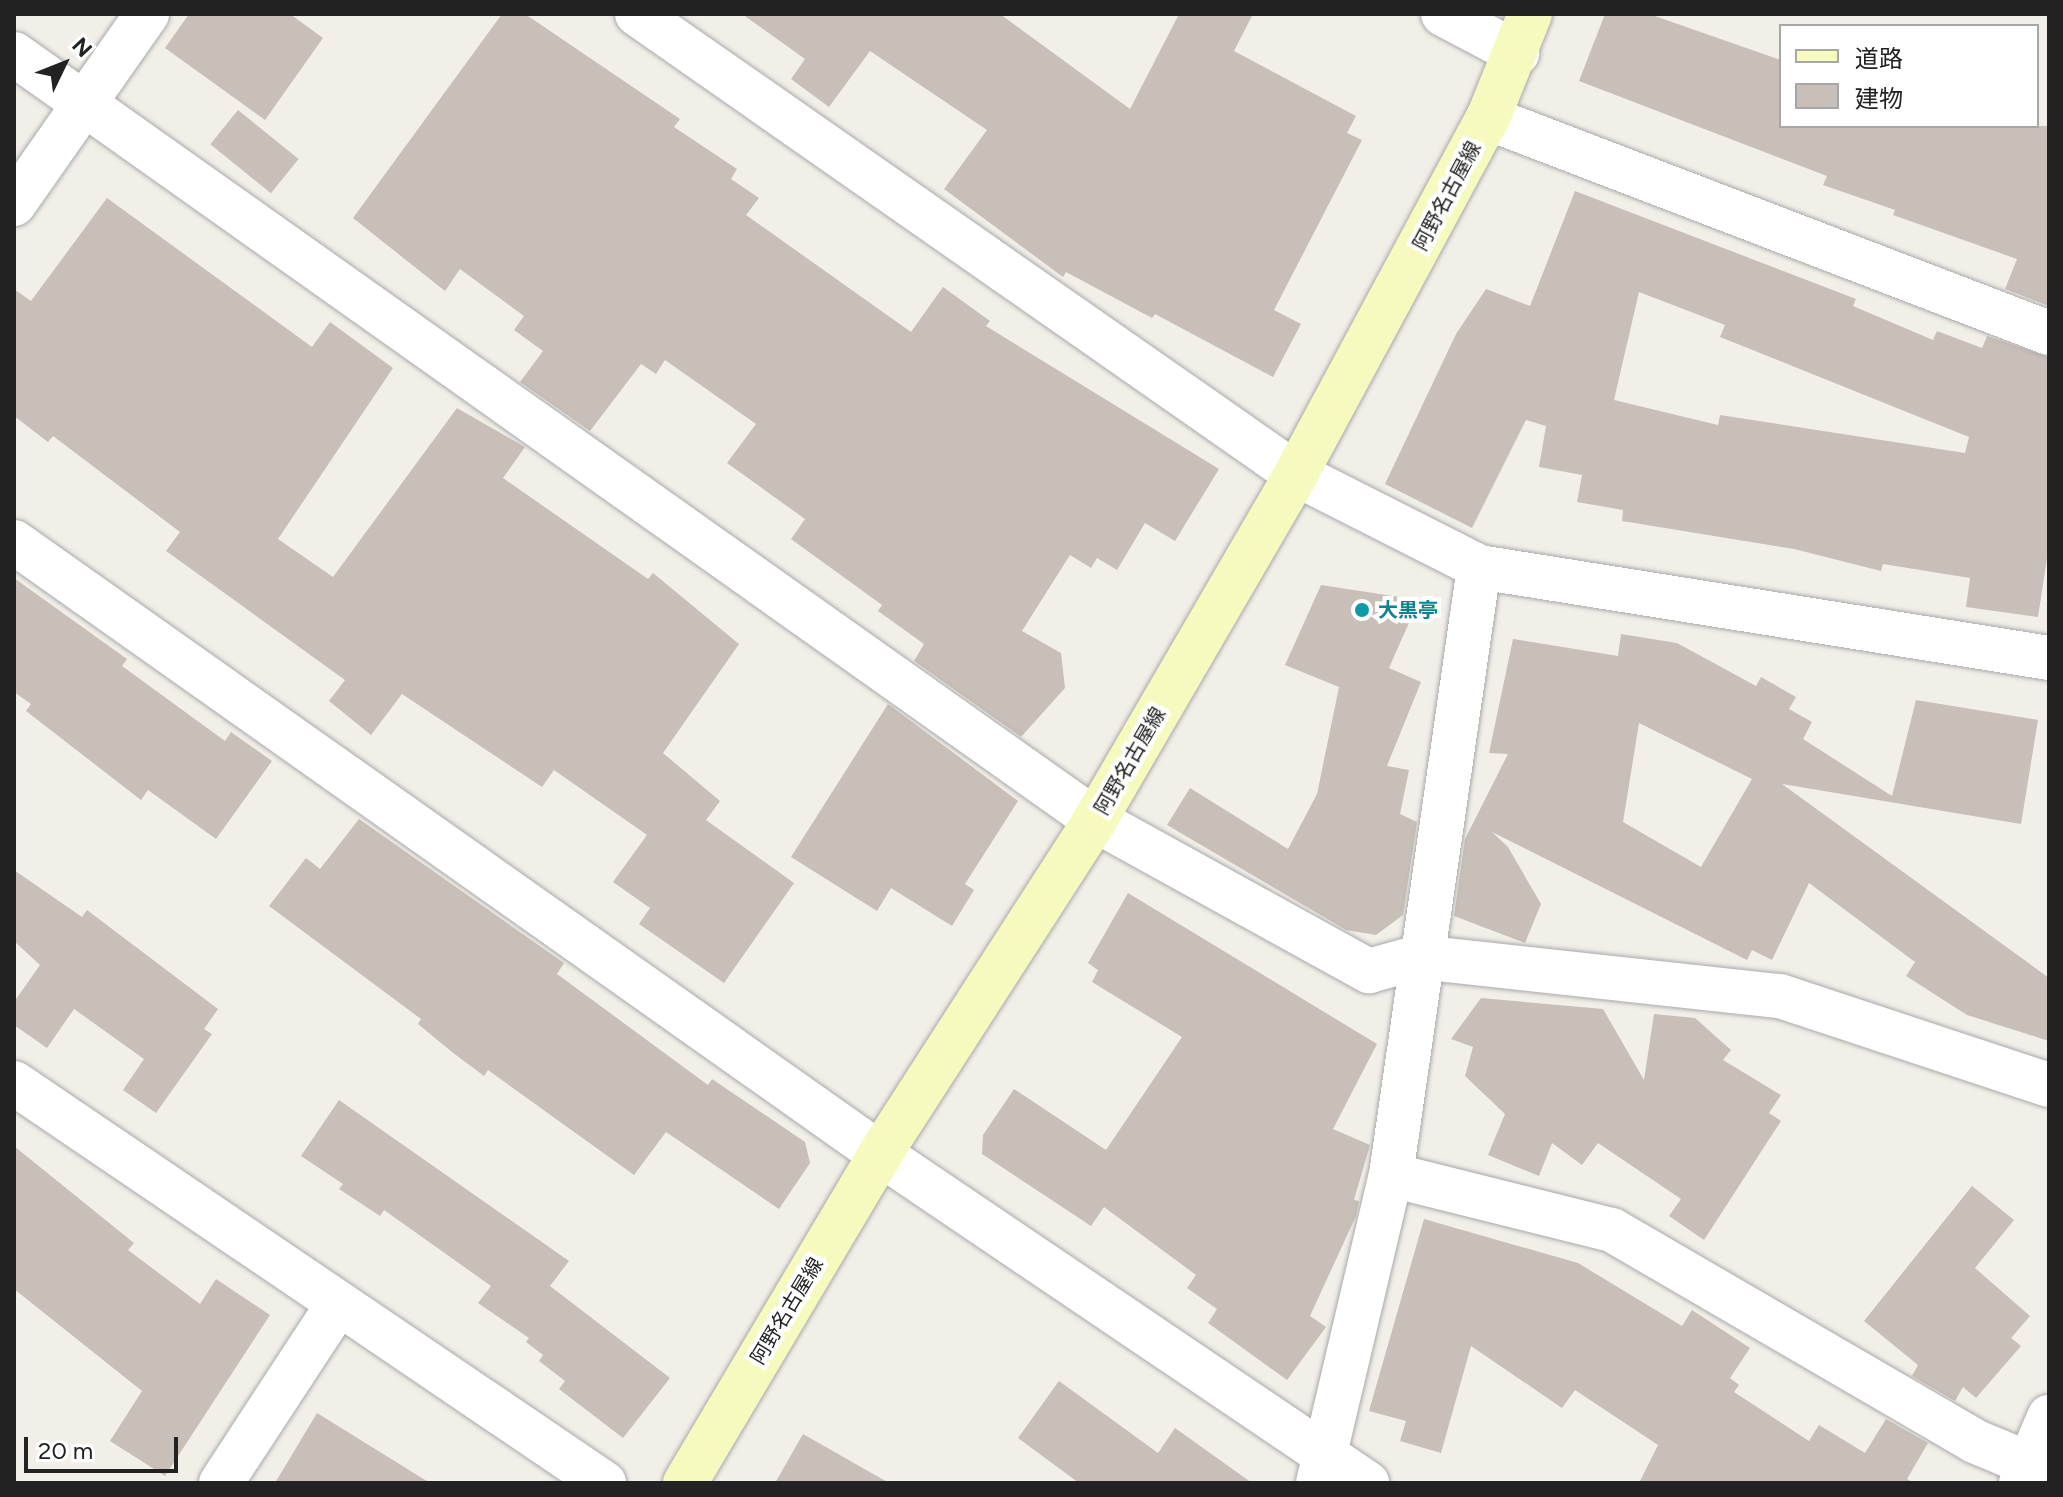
<!DOCTYPE html>
<html>
<head>
<meta charset="utf-8">
<style>
  body { margin:0 }
  #map { position:relative; width:2063px; height:1497px; overflow:hidden; background:#f2efe9; font-family:Figtree,"Noto Sans JP",sans-serif }
  div>[style] { position:absolute }
  .building>* { inset:0; background:#c7bfb8; transform-origin:0 0 }
  .roads { filter:drop-shadow(0 0 2px #a9a9a9) drop-shadow(0 0 2px #a9a9a9) }
  .minor>* { height:44px; margin:-22px; padding:0 22px; transform-origin:22px; border-radius:22px; background:#fff }
  .tertiary>* { height:44px; margin:-22px; padding:0 22px; transform-origin:22px; border-radius:22px; background:#fff }
  .secondary>* { height:44px; margin:-22px; padding:0 22px; transform-origin:22px; border-radius:22px; background:#f7fabf }
  .dots>* { width:22px; height:22px; translate:-50% -50%; box-sizing:border-box; border:4px solid #fff; border-radius:50% }
  span { translate:-50% -50%; white-space:nowrap; text-align:center; line-height:1.15; -webkit-text-stroke:8px #fff; paint-order:stroke }
  .street-label { font-size:20px; color:#222 }
  .culture-label { font-size:20px; color:#0d838f; font-weight:700 }
  .left { translate:0 -50%; text-align:left }
  .frame { position:absolute; inset:0; border:16px solid #222; pointer-events:none }
  .legend { position:absolute; left:1779px; top:24px; width:260px; height:104px; box-sizing:border-box; background:#fff; border:2px solid #a7a7a7; margin:0; padding:10px 14px; list-style:none; font-size:24px; color:#222 }
  .legend li { display:flex; align-items:center; gap:16px; height:40px }
  .legend b { width:40px; border:2px solid #a7a7a7 }
  .north { position:absolute; left:24px; top:24px; width:80px; height:80px; -webkit-text-stroke:6px #fff; paint-order:stroke; rotate:47deg; font-size:22px; font-weight:700; line-height:32px; text-align:center; color:#222 }
  .north::after { content:''; display:block; margin:auto; width:28px; height:36px; background:#222; clip-path:polygon(50% 0,100% 100%,50% 72%,0 100%) }
  .scale { position:absolute; left:24px; top:1437px; width:154px; height:36px; box-sizing:border-box; border:4px solid #222; border-top:0; padding-left:10px; font-size:24px; line-height:28px; white-space:nowrap; color:#222; -webkit-text-stroke:6px #fff; paint-order:stroke }
</style>
</head>
<body>
<div id="map">
  <div class="building">
    <i style="clip-path:polygon(189px 14px,290px 14px,323px 38px,265px 120px,165px 48px)"></i>
    <i style="clip-path:polygon(502px 14px,525px 14px,680px 119px,674px 127px,737px 169px,731px 179px,759px 198px,746px 215px,911px 332px,943px 287px,990px 321px,986px 326px,1219px 469px,1175px 541px,1145px 523px,1117px 570px,1097px 558px,1091px 568px,1070px 555px,1022px 631px,1061px 653px,1065px 688px,1021px 737px,914px 661px,924px 644px,878px 611px,882px 605px,791px 539px,805px 519px,727px 463px,756px 424px,665px 360px,656px 374px,641px 364px,590px 431px,520px 382px,543px 351px,514px 330px,524px 316px,460px 269px,445px 291px,353px 218px)"></i>
    <i style="clip-path:polygon(742px 14px,1000px 14px,1130px 109px,1179px 14px,1253px 14px,1234px 51px,1356px 116px,1347px 133px,1362px 140px,1274px 310px,1301px 324px,1273px 377px,1155px 314px,1152px 318px,1066px 272px,1063px 277px,944px 189px,987px 130px,870px 51px,829px 107px,791px 79px,805px 59px)"></i>
    <i style="clip-path:polygon(1605px 14px,1649px 14px,1781px 60px,1781px 126px,2049px 126px,2049px 306px,2005px 289px,2017px 259px,1893px 215px,1895px 210px,1823px 185px,1827px 176px,1579px 81px)"></i>
    <i style="left:238px;top:110px;width:78px;height:44px;rotate:39deg"></i>
    <i style="clip-path:polygon(evenodd,1575px 191px,1856px 299px,1853px 306px,1933px 340px,1937px 331px,1982px 348px,1987px 336px,2049px 357px,2049px 545px,2038px 617px,1966px 607px,1970px 578px,1883px 564px,1881px 571px,1794px 549px,1622px 521px,1623px 510px,1577px 502px,1582px 475px,1539px 467px,1546px 426px,1526px 420px,1472px 528px,1385px 484px,1456px 334px,1486px 289px,1530px 306px,1575px 191px,1639px 292px,1725px 325px,1720px 337px,1969px 437px,1965px 453px,1720px 415px,1718px 425px,1614px 400px,1639px 292px)"></i>
    <i style="clip-path:polygon(107px 198px,312px 347px,330px 322px,393px 368px,278px 539px,333px 577px,457px 408px,525px 447px,503px 478px,648px 579px,653px 573px,739px 644px,663px 753px,720px 801px,706px 820px,794px 883px,724px 983px,639px 924px,650px 908px,613px 882px,647px 835px,554px 770px,542px 787px,402px 694px,371px 735px,329px 701px,345px 680px,166px 551px,180px 532px,53px 436px,48px 442px,14px 416px,14px 289px,31px 301px)"></i>
    <i style="clip-path:polygon(14px 578px,127px 659px,122px 666px,225px 741px,231px 732px,272px 761px,216px 839px,148px 790px,141px 800px,26px 711px,31px 704px,14px 692px)"></i>
    <i style="clip-path:polygon(1321px 585px,1419px 600px,1389px 668px,1421px 682px,1387px 766px,1409px 770px,1400px 814px,1417px 822px,1403px 915px,1376px 935px,1346px 930px,1167px 825px,1190px 788px,1288px 849px,1317px 794px,1339px 687px,1285px 665px)"></i>
    <i style="clip-path:polygon(evenodd,1621px 634px,1677px 643px,1756px 686px,1761px 677px,1796px 697px,1789px 709px,1812px 722px,1803px 739px,1892px 796px,1916px 700px,2038px 720px,2021px 824px,1782px 784px,2049px 978px,2049px 1041px,1967px 1015px,1906px 976px,1915px 962px,1809px 883px,1772px 960px,1752px 950px,1747px 960px,1492px 832px,1508px 847px,1541px 904px,1525px 943px,1454px 916px,1465px 839px,1508px 754px,1489px 753px,1513px 639px,1618px 656px,1621px 634px,1639px 723px,1752px 779px,1701px 867px,1623px 822px,1639px 723px)"></i>
    <i style="clip-path:polygon(888px 704px,1018px 801px,965px 884px,974px 890px,952px 926px,891px 888px,877px 911px,791px 857px)"></i>
    <i style="clip-path:polygon(359px 819px,564px 963px,557px 974px,708px 1085px,712px 1079px,805px 1142px,810px 1163px,779px 1209px,666px 1132px,634px 1175px,488px 1070px,484px 1076px,452px 1052px,418px 1024px,421px 1019px,269px 906px,306px 858px,320px 869px)"></i>
    <i style="clip-path:polygon(14px 870px,82px 917px,87px 910px,218px 1009px,204px 1029px,212px 1034px,156px 1113px,123px 1090px,144px 1059px,74px 1009px,47px 1048px,14px 1025px,14px 1002px,40px 965px,14px 941px)"></i>
    <i style="clip-path:polygon(1128px 893px,1377px 1044px,1333px 1129px,1370px 1145px,1354px 1200px,1359px 1201px,1356px 1216px,1310px 1316px,1326px 1327px,1287px 1380px,1208px 1323px,1217px 1309px,1187px 1288px,1196px 1275px,1104px 1207px,1091px 1226px,982px 1154px,983px 1135px,1014px 1089px,1106px 1150px,1182px 1037px,1092px 982px,1098px 970px,1088px 963px)"></i>
    <i style="clip-path:polygon(1481px 998px,1603px 1009px,1644px 1080px,1654px 1014px,1695px 1018px,1731px 1050px,1723px 1060px,1781px 1095px,1769px 1113px,1781px 1121px,1704px 1240px,1669px 1216px,1681px 1199px,1598px 1143px,1582px 1165px,1552px 1143px,1539px 1176px,1488px 1155px,1505px 1114px,1465px 1076px,1473px 1047px,1451px 1039px)"></i>
    <i style="clip-path:polygon(339px 1100px,569px 1261px,550px 1286px,670px 1378px,623px 1438px,559px 1389px,565px 1381px,539px 1361px,543px 1355px,526px 1342px,529px 1338px,478px 1303px,491px 1286px,384px 1210px,380px 1216px,339px 1189px,343px 1184px,301px 1156px)"></i>
    <i style="clip-path:polygon(14px 1146px,134px 1243px,128px 1250px,200px 1304px,216px 1279px,270px 1315px,165px 1476px,110px 1441px,142px 1391px,14px 1289px)"></i>
    <i style="clip-path:polygon(1972px 1186px,2014px 1220px,1975px 1268px,2030px 1316px,2011px 1338px,2021px 1346px,1976px 1398px,1963px 1387px,1955px 1401px,1912px 1376px,1918px 1365px,1864px 1321px)"></i>
    <i style="clip-path:polygon(1424px 1219px,1578px 1263px,1682px 1326px,1692px 1310px,1750px 1348px,1730px 1378px,1739px 1385px,1734px 1392px,1809px 1441px,1819px 1425px,1865px 1453px,1886px 1419px,1928px 1443px,1907px 1479px,1914px 1483px,1639px 1483px,1658px 1445px,1575px 1390px,1562px 1408px,1471px 1346px,1441px 1453px,1400px 1441px,1406px 1421px,1369px 1411px)"></i>
    <i style="clip-path:polygon(1059px 1381px,1158px 1453px,1175px 1428px,1252px 1483px,1079px 1483px,1018px 1438px)"></i>
    <i style="clip-path:polygon(317px 1413px,430px 1483px,275px 1483px)"></i>
    <i style="clip-path:polygon(803px 1434px,889px 1483px,775px 1483px)"></i>
  </div>
  <div class="roads">
    <div class="minor">
      <i style="left:637px;top:14px;width:804px;rotate:34.92deg"></i>
      <i style="left:1296px;top:474px;width:205px;rotate:26.9deg"></i>
      <i style="left:1479px;top:567px;width:577px;rotate:9.07deg"></i>
      <i style="left:1443px;top:14px;width:84px;rotate:27.8deg"></i>
      <i style="left:14px;top:54px;width:1325px;rotate:35.32deg"></i>
      <i style="left:1095px;top:820px;width:313px;rotate:28.9deg"></i>
      <i style="left:1369px;top:971px;width:52px;rotate:-15.6deg"></i>
      <i style="left:1419px;top:957px;width:363px;rotate:6.2deg"></i>
      <i style="left:1780px;top:996px;width:283px;rotate:18.3deg"></i>
      <i style="left:1488px;top:118px;width:601px;rotate:20.97deg"></i>
      <i style="left:14px;top:204px;width:232px;rotate:-55deg"></i>
      <i style="left:14px;top:542px;width:1060px;rotate:35.25deg"></i>
      <i style="left:14px;top:1083px;width:713px;rotate:34.14deg"></i>
      <i style="left:1391px;top:1175px;width:228px;rotate:14deg"></i>
      <i style="left:1612px;top:1230px;width:419px;rotate:30.2deg"></i>
      <i style="left:1974px;top:1441px;width:63px;rotate:22.5deg"></i>
      <i style="left:221px;top:1483px;width:212px;rotate:-56.8deg"></i>
      <i style="left:1318px;top:1483px;width:317px;rotate:-76.7deg"></i>
      <i style="left:1391px;top:1175px;width:614px;rotate:-81.76deg"></i>
    </div>
    <div class="tertiary">
      <i style="left:880px;top:1154px;width:588px;rotate:34.04deg"></i>
      <i style="left:2021px;top:1483px;width:72px;rotate:-67deg"></i>
    </div>
    <div class="secondary">
      <i style="left:685px;top:1483px;width:382px;rotate:-59.3deg"></i>
      <i style="left:880px;top:1154px;width:397px;rotate:-57.2deg"></i>
      <i style="left:1095px;top:820px;width:400px;rotate:-59.8deg"></i>
      <i style="left:1296px;top:474px;width:404px;rotate:-61.7deg"></i>
      <i style="left:1488px;top:118px;width:112px;rotate:-68deg"></i>
    </div>
  </div>
  <div class="dots">
    <i style="left:1362px;top:610px;background:#0f9aa8"></i>
  </div>
  <div class="street-label">
    <span style="left:1447px;top:196px;rotate:-62deg">阿野名古屋線</span>
    <span style="left:1130px;top:761px;rotate:-60deg">阿野名古屋線</span>
    <span style="left:787px;top:1311px;rotate:-59deg">阿野名古屋線</span>
  </div>
  <div class="culture-label">
    <span class="left" style="left:1378px;top:610px">大黒亭</span>
  </div>
  <div class="frame"></div>
  <ul class="legend">
  <li><b style="height:10px;background:#f7fabf"></b>道路</li>
  <li><b style="height:22px;background:#c7bfb8"></b>建物</li>
  </ul>
  <div class="north">N</div>
  <div class="scale">20 m</div>
</div>
</body>
</html>
